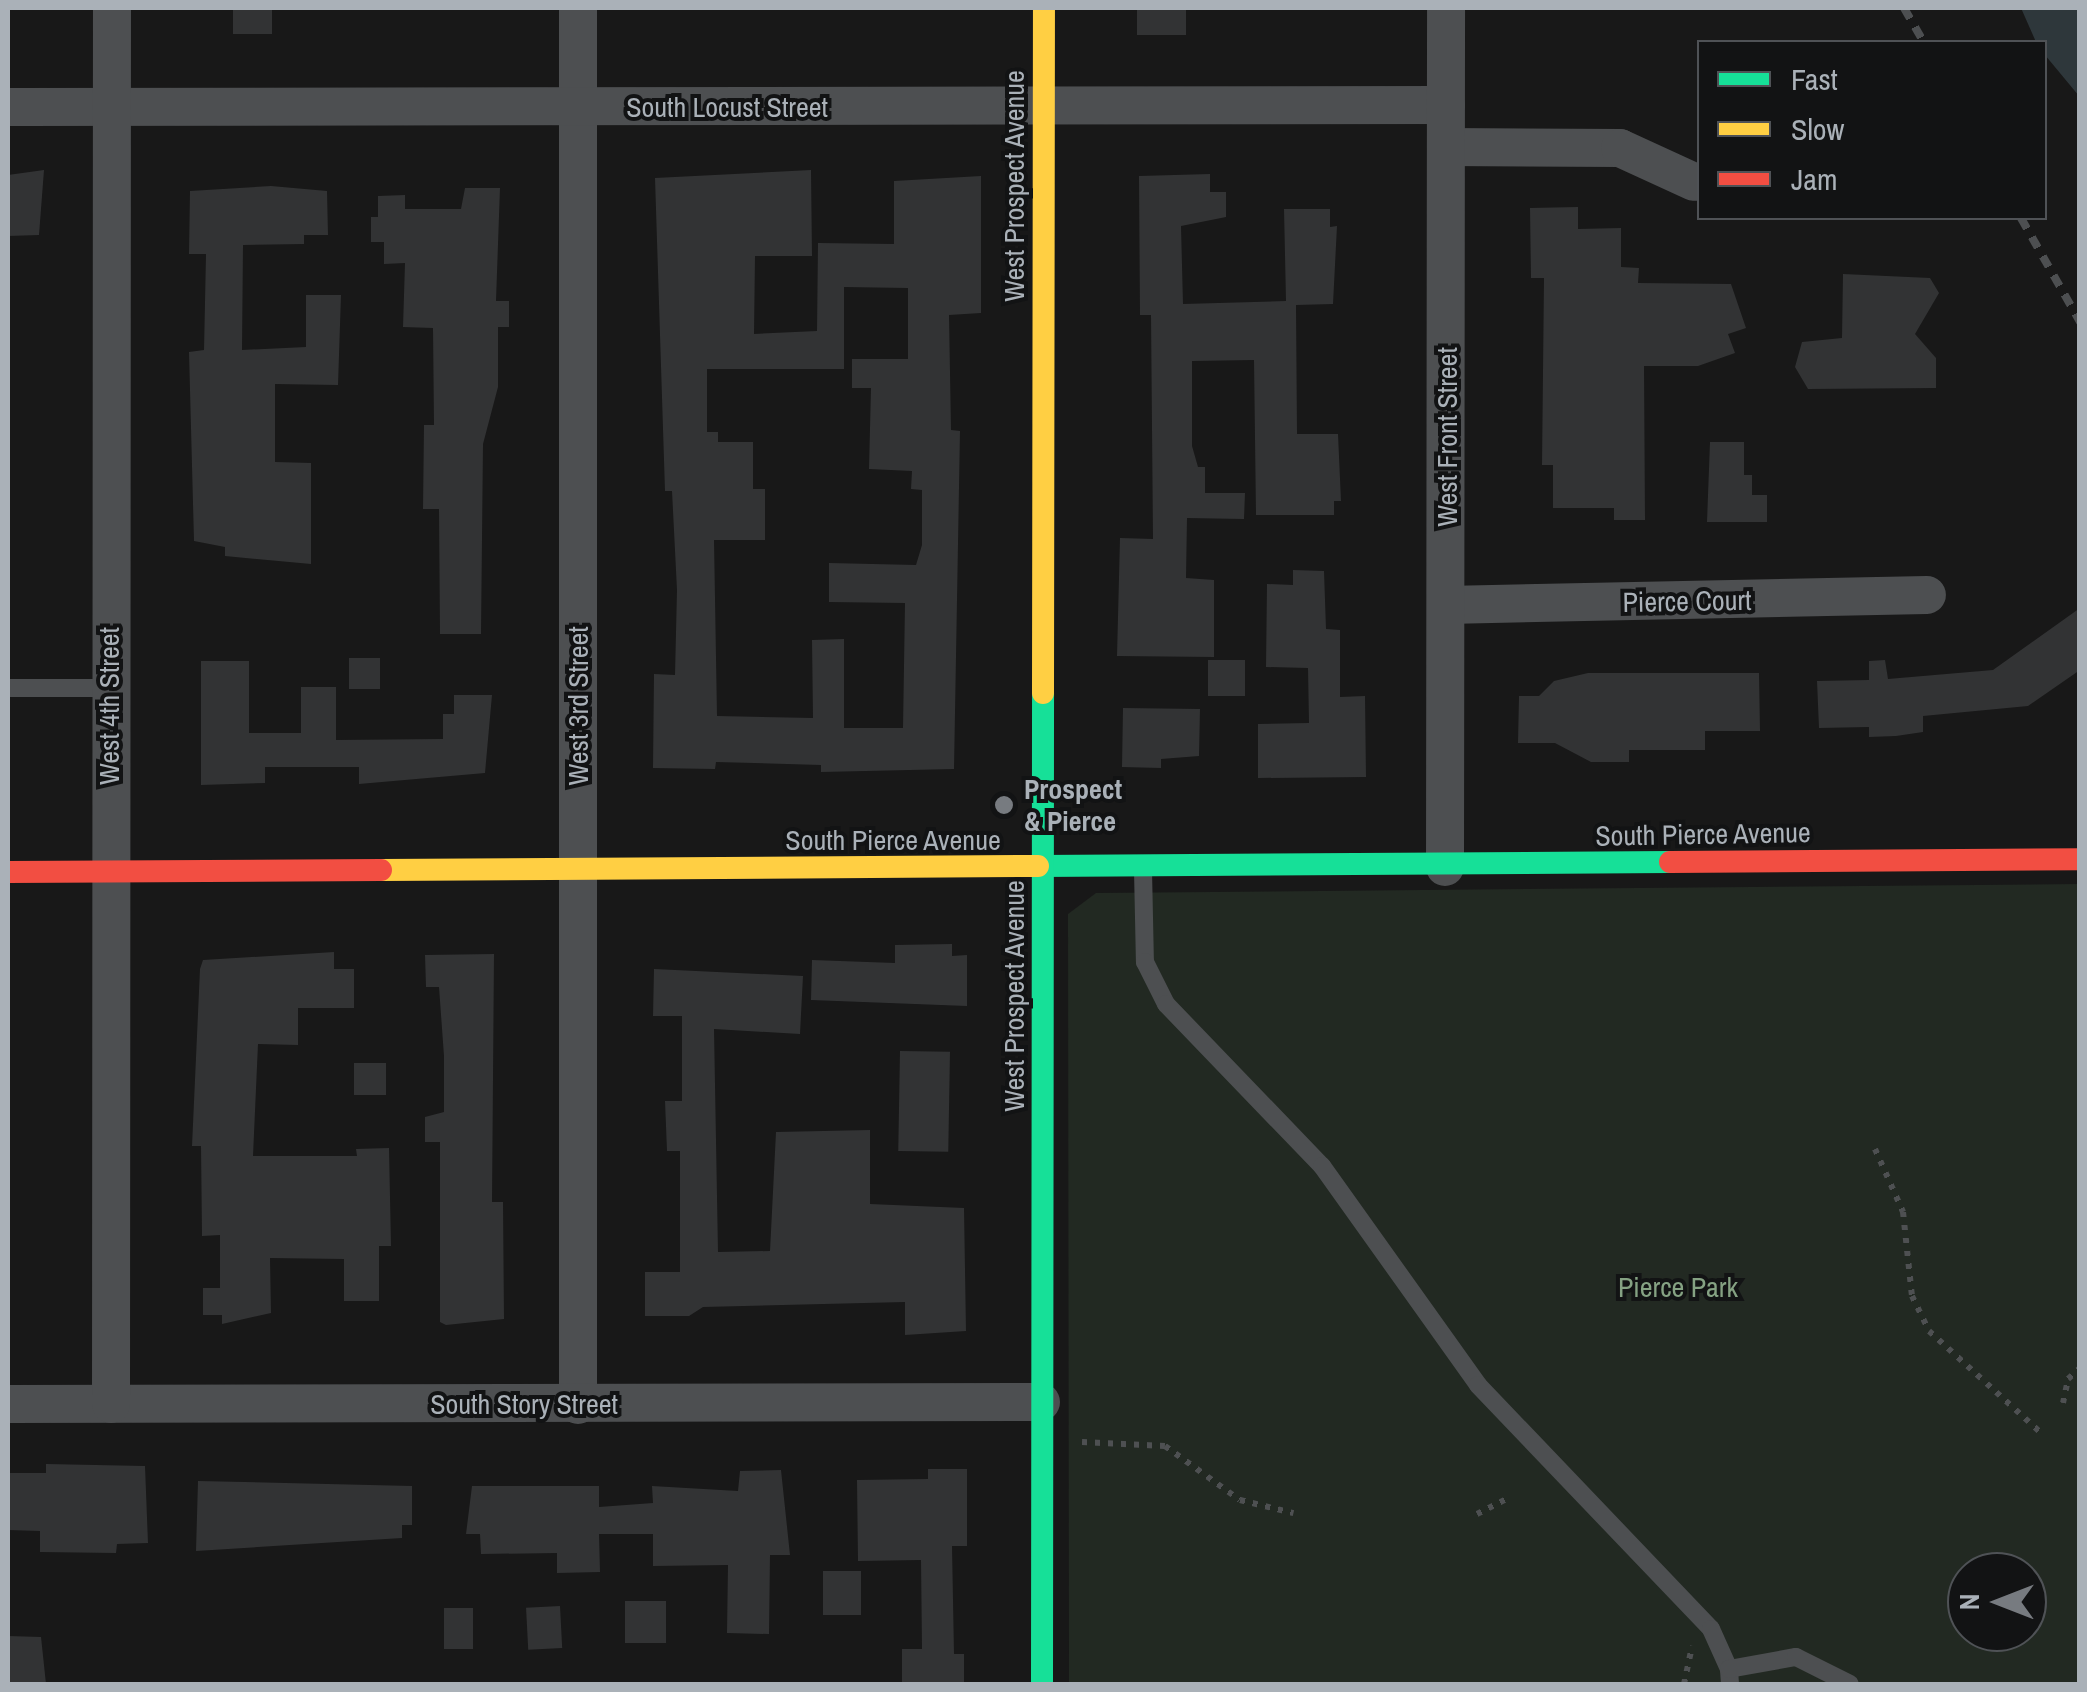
<!DOCTYPE html>
<html>
<head>
<meta charset="utf-8">
<style>
  body { margin:0 }
  #map { position:relative; width:2087px; height:1692px; overflow:hidden; background:#181818; font-family:"Archivo Narrow",sans-serif }
  div>[style] { position:absolute }
  .green>* { inset:0; background:#222922 }
  .water>* { inset:0; background:#2e373b }
  .building>* { inset:0; background:#323334; transform-origin:0 0 }
  .path>* { height:6px; margin-top:-3px; transform-origin:0; background:repeating-linear-gradient(90deg,#4e5052 0 5px,transparent 0 13px) }
  .lane>* { height:18px; margin:-9px; padding:0 9px; transform-origin:9px; border-radius:9px; background:#4d4f51 }
  .street>* { height:38px; margin:-19px; padding:0 19px; transform-origin:19px; border-radius:19px; background:#4d4f51 }
  .fast>* { height:22px; margin:-11px; padding:0 11px; transform-origin:11px; border-radius:11px; background:#16e098 }
  .slow>* { height:22px; margin:-11px; padding:0 11px; transform-origin:11px; border-radius:11px; background:#ffcf43 }
  .jam>* { height:22px; margin:-11px; padding:0 11px; transform-origin:11px; border-radius:11px; background:#f24e42 }
  .rail>* { height:8px; margin-top:-4px; transform-origin:0; background:repeating-linear-gradient(90deg,#4d4f51 0 12px,transparent 0 22px) }
  .dots>* { width:28px; height:28px; translate:-50% -50%; box-sizing:border-box; border:5px solid #121314; border-radius:50% }
  span { translate:-50% -50%; white-space:nowrap; text-align:center; line-height:1.15; -webkit-text-stroke:8px #121314; paint-order:stroke }
  .street-label { font-size:28px; color:#aab1b8 }
  .poi-label { font-size:28px; color:#aab1b8; font-weight:700 }
  .left { translate:0 -50%; text-align:left }
  .park-label { font-size:28px; color:#85a283 }
  .frame { position:absolute; inset:0; border:10px solid #aab1b8; pointer-events:none }
  .legend { position:absolute; left:1697px; top:40px; width:350px; height:180px; box-sizing:border-box; background:#121314; border:2px solid #4f5256; margin:0; padding:12px 18px; list-style:none; font-size:30px; color:#aab1b8 }
  .legend li { display:flex; align-items:center; gap:20px; height:50px }
  .legend b { width:50px; border:2px solid #4f5256 }
  .north { position:absolute; left:1947px; top:1552px; width:100px; height:100px; box-sizing:border-box; background:#121314; border:2px solid #4f5256; border-radius:50%; rotate:270deg; font-size:28px; font-weight:700; line-height:40px; text-align:center; color:#aab1b8 }
  .north::after { content:''; display:block; margin:auto; width:35px; height:45px; background:#777b80; clip-path:polygon(50% 0,100% 100%,50% 72%,0 100%) }
</style>
</head>
<body>
<div id="map">
  <div class="green">
    <i style="clip-path:polygon(evenodd,2079px 884px,2079px 1684px,1069px 1684px,1068px 914px,1096px 893px,2079px 884px,1967px 1572px,2027px 1572px,2027px 1632px,1967px 1632px,1967px 1572px)"></i>
  </div>
  <div class="water">
    <i style="clip-path:polygon(2021px 8px,2079px 8px,2079px 96px,2045px 55px,2044px 42px,2036px 42px)"></i>
  </div>
  <div class="building">
    <i style="left:233px;top:8px;width:39px;height:26px"></i>
    <i style="left:1137px;top:8px;width:49px;height:27px"></i>
    <i style="clip-path:polygon(44px 170px,39px 235px,8px 236px,8px 175px)"></i>
    <i style="clip-path:polygon(evenodd,811px 170px,812px 256px,755px 256px,754px 334px,817px 331px,818px 243px,894px 244px,894px 181px,981px 176px,981px 313px,949px 315px,951px 430px,960px 431px,954px 769px,821px 772px,821px 765px,716px 762px,715px 769px,653px 768px,654px 674px,675px 675px,677px 590px,672px 491px,665px 491px,655px 178px,811px 170px,844px 287px,908px 288px,908px 359px,852px 359px,852px 388px,871px 388px,869px 469px,912px 471px,911px 489px,922px 490px,922px 545px,916px 565px,829px 563px,829px 602px,905px 603px,903px 728px,844px 728px,844px 639px,812px 640px,813px 718px,717px 716px,714px 540px,765px 540px,765px 489px,753px 489px,753px 442px,718px 442px,718px 432px,707px 432px,707px 369px,844px 369px,844px 287px)"></i>
    <i style="clip-path:polygon(1210px 174px,1210px 192px,1226px 192px,1226px 217px,1181px 226px,1183px 304px,1286px 301px,1284px 209px,1330px 209px,1330px 227px,1337px 226px,1333px 304px,1296px 305px,1297px 434px,1338px 434px,1341px 501px,1334px 501px,1334px 515px,1256px 515px,1254px 360px,1192px 361px,1192px 446px,1198px 467px,1205px 467px,1205px 493px,1245px 493px,1244px 519px,1187px 518px,1186px 578px,1214px 580px,1214px 657px,1117px 656px,1120px 538px,1153px 539px,1151px 315px,1140px 315px,1139px 176px)"></i>
    <i style="clip-path:polygon(271px 186px,327px 191px,328px 235px,304px 235px,304px 244px,243px 245px,242px 350px,306px 347px,306px 295px,341px 295px,338px 385px,275px 384px,275px 462px,311px 463px,311px 564px,225px 556px,225px 547px,194px 541px,189px 352px,204px 350px,206px 254px,189px 254px,190px 191px)"></i>
    <i style="clip-path:polygon(465px 188px,500px 188px,496px 301px,509px 301px,509px 327px,498px 327px,498px 387px,483px 444px,481px 634px,440px 634px,439px 509px,423px 509px,424px 425px,434px 425px,433px 328px,403px 327px,405px 263px,384px 264px,384px 242px,371px 242px,371px 217px,378px 217px,378px 196px,405px 195px,405px 209px,461px 209px)"></i>
    <i style="clip-path:polygon(1578px 207px,1578px 229px,1621px 228px,1621px 267px,1639px 268px,1638px 283px,1731px 284px,1746px 328px,1728px 334px,1735px 353px,1698px 366px,1644px 366px,1645px 520px,1614px 520px,1614px 508px,1553px 508px,1553px 465px,1542px 465px,1544px 278px,1531px 278px,1530px 208px)"></i>
    <i style="clip-path:polygon(1843px 274px,1930px 278px,1939px 293px,1915px 334px,1936px 358px,1936px 388px,1808px 389px,1795px 367px,1802px 342px,1842px 338px)"></i>
    <i style="clip-path:polygon(1710px 442px,1744px 442px,1744px 475px,1752px 475px,1752px 495px,1767px 495px,1767px 522px,1707px 522px)"></i>
    <i style="clip-path:polygon(1293px 570px,1324px 571px,1326px 629px,1340px 630px,1340px 697px,1365px 696px,1366px 777px,1258px 778px,1258px 724px,1309px 723px,1308px 668px,1266px 667px,1267px 584px,1293px 585px)"></i>
    <i style="clip-path:polygon(2080px 608px,2080px 670px,2028px 706px,1923px 716px,1923px 732px,1896px 736px,1869px 737px,1869px 727px,1819px 728px,1817px 681px,1869px 680px,1869px 661px,1885px 660px,1888px 679px,1993px 670px)"></i>
    <i style="left:349px;top:658px;width:31px;height:31px"></i>
    <i style="left:1208px;top:660px;width:37px;height:36px"></i>
    <i style="clip-path:polygon(201px 661px,249px 661px,249px 733px,301px 733px,301px 687px,336px 687px,336px 740px,443px 739px,443px 714px,454px 714px,454px 695px,492px 695px,485px 773px,359px 784px,359px 767px,265px 767px,265px 783px,201px 785px)"></i>
    <i style="clip-path:polygon(1588px 673px,1759px 673px,1760px 731px,1705px 731px,1705px 750px,1629px 750px,1629px 762px,1591px 762px,1555px 743px,1518px 743px,1519px 696px,1539px 696px,1554px 681px)"></i>
    <i style="clip-path:polygon(1123px 708px,1200px 709px,1199px 756px,1161px 759px,1161px 768px,1122px 767px)"></i>
    <i style="clip-path:polygon(952px 944px,952px 956px,967px 955px,967px 1006px,811px 1000px,812px 960px,895px 963px,895px 945px)"></i>
    <i style="clip-path:polygon(334px 952px,334px 969px,354px 969px,354px 1008px,298px 1008px,298px 1045px,258px 1044px,253px 1156px,357px 1156px,356px 1149px,389px 1148px,391px 1246px,379px 1246px,379px 1301px,344px 1301px,344px 1259px,270px 1258px,271px 1313px,222px 1324px,222px 1315px,203px 1315px,203px 1288px,220px 1288px,220px 1235px,202px 1236px,201px 1146px,192px 1146px,200px 969px,203px 960px)"></i>
    <i style="clip-path:polygon(494px 954px,492px 1202px,503px 1202px,504px 1319px,446px 1325px,440px 1322px,440px 1142px,425px 1142px,425px 1117px,444px 1112px,444px 1056px,439px 987px,426px 987px,425px 955px)"></i>
    <i style="clip-path:polygon(654px 969px,803px 976px,800px 1034px,714px 1029px,718px 1252px,770px 1251px,776px 1132px,870px 1130px,870px 1204px,964px 1208px,966px 1331px,905px 1335px,905px 1302px,703px 1307px,689px 1316px,645px 1316px,645px 1272px,680px 1272px,680px 1151px,667px 1151px,665px 1101px,682px 1101px,682px 1016px,653px 1016px)"></i>
    <i style="left:900px;top:1051px;width:50px;height:100px;rotate:1deg"></i>
    <i style="left:354px;top:1063px;width:32px;height:32px"></i>
    <i style="clip-path:polygon(46px 1464px,145px 1466px,148px 1543px,117px 1544px,116px 1553px,40px 1552px,40px 1531px,8px 1530px,8px 1473px,46px 1473px)"></i>
    <i style="clip-path:polygon(928px 1469px,967px 1469px,967px 1546px,952px 1546px,954px 1654px,964px 1654px,964px 1684px,902px 1684px,902px 1649px,922px 1649px,921px 1560px,858px 1561px,857px 1480px,928px 1479px)"></i>
    <i style="clip-path:polygon(781px 1470px,790px 1555px,770px 1555px,769px 1634px,727px 1633px,728px 1565px,653px 1566px,653px 1534px,599px 1534px,600px 1572px,557px 1573px,557px 1553px,481px 1554px,480px 1534px,466px 1534px,472px 1486px,599px 1486px,599px 1507px,653px 1503px,652px 1486px,738px 1491px,740px 1471px)"></i>
    <i style="clip-path:polygon(198px 1481px,412px 1486px,412px 1525px,402px 1525px,402px 1538px,196px 1551px)"></i>
    <i style="left:823px;top:1571px;width:38px;height:44px"></i>
    <i style="left:625px;top:1601px;width:41px;height:42px"></i>
    <i style="left:560px;top:1606px;width:42px;height:34px;rotate:87deg"></i>
    <i style="left:444px;top:1608px;width:29px;height:41px"></i>
    <i style="clip-path:polygon(8px 1636px,41px 1637px,46px 1684px,8px 1684px)"></i>
  </div>
  <div class="path">
    <i style="left:1875px;top:1149px;width:69px;rotate:66deg"></i>
    <i style="left:1903px;top:1212px;width:84px;rotate:83.9deg"></i>
    <i style="left:1912px;top:1296px;width:39px;rotate:64deg"></i>
    <i style="left:1929px;top:1331px;width:150px;rotate:42.3deg"></i>
    <i style="left:2063px;top:1403px;width:25px;rotate:-78deg"></i>
    <i style="left:2068px;top:1379px;width:16px;rotate:-43deg"></i>
    <i style="left:1082px;top:1442px;width:83px;rotate:2.8deg"></i>
    <i style="left:1165px;top:1446px;width:92px;rotate:35.8deg"></i>
    <i style="left:1240px;top:1500px;width:55px;rotate:13.8deg"></i>
    <i style="left:1477px;top:1514px;width:36px;rotate:-27deg"></i>
    <i style="left:1684px;top:1684px;width:39px;rotate:-78deg"></i>
  </div>
  <div class="lane">
    <i style="left:8px;top:688px;width:101px"></i>
    <i style="left:1143px;top:870px;width:92px;rotate:88.8deg"></i>
    <i style="left:1145px;top:962px;width:47px;rotate:63.4deg"></i>
    <i style="left:1166px;top:1004px;width:225px;rotate:46.1deg"></i>
    <i style="left:1322px;top:1166px;width:269px;rotate:54.5deg"></i>
    <i style="left:1478px;top:1385px;width:337px;rotate:46.3deg"></i>
    <i style="left:1711px;top:1629px;width:44px;rotate:65.8deg"></i>
    <i style="left:1730px;top:1684px;width:15px;rotate:-94deg"></i>
    <i style="left:1729px;top:1669px;width:68px;rotate:-10.2deg"></i>
    <i style="left:1796px;top:1657px;width:60px;rotate:26.6deg"></i>
  </div>
  <div class="street">
    <i style="left:578px;top:8px;width:1397px;rotate:90deg"></i>
    <i style="left:8px;top:107px;width:1438px;rotate:-0.08deg"></i>
    <i style="left:1446px;top:147px;width:174px;rotate:0.3deg"></i>
    <i style="left:1620px;top:148px;width:81px;rotate:24.7deg"></i>
    <i style="left:1446px;top:605px;width:481px;rotate:-1.2deg"></i>
    <i style="left:1445px;top:867px;width:859px;rotate:-89.93deg"></i>
    <i style="left:8px;top:1404px;width:1033px;rotate:-0.11deg"></i>
    <i style="left:111px;top:1404px;width:1396px;rotate:-89.96deg"></i>
  </div>
  <div class="fast">
    <i style="left:1038px;top:866px;width:632px;rotate:-0.36deg"></i>
    <i style="left:1042px;top:1684px;width:991px;rotate:-89.94deg"></i>
  </div>
  <div class="slow">
    <i style="left:1043px;top:693px;width:685px;rotate:-89.92deg"></i>
    <i style="left:381px;top:870px;width:657px;rotate:-0.35deg"></i>
  </div>
  <div class="jam">
    <i style="left:1670px;top:862px;width:410px;rotate:-0.4deg"></i>
    <i style="left:8px;top:872px;width:373px;rotate:-0.3deg"></i>
  </div>
  <div class="rail">
    <i style="left:1904px;top:8px;width:39px;rotate:60deg"></i>
    <i style="left:2021px;top:218px;width:120px;rotate:60.4deg"></i>
  </div>
  <div class="dots">
    <i style="left:1004px;top:805px;background:#777b80"></i>
  </div>
  <div class="street-label">
    <span style="left:727px;top:107px">South Locust Street</span>
    <span style="left:1014px;top:186px;rotate:-90deg">West Prospect Avenue</span>
    <span style="left:1447px;top:437px;rotate:-90deg">West Front Street</span>
    <span style="left:1687px;top:601px;rotate:-1deg">Pierce Court</span>
    <span style="left:109px;top:706px;rotate:-90deg">West 4th Street</span>
    <span style="left:578px;top:706px;rotate:-90deg">West 3rd Street</span>
    <span style="left:1703px;top:834px;rotate:-1deg">South Pierce Avenue</span>
    <span style="left:893px;top:840px">South Pierce Avenue</span>
    <span style="left:1014px;top:996px;rotate:-90deg">West Prospect Avenue</span>
    <span style="left:524px;top:1404px">South Story Street</span>
  </div>
  <div class="poi-label">
    <span class="left" style="left:1024px;top:805px">Prospect<br>&amp; Pierce</span>
  </div>
  <div class="park-label">
    <span style="left:1678px;top:1287px">Pierce Park</span>
  </div>
  <div class="frame"></div>
  <ul class="legend">
  <li><b style="height:12px;background:#16e098"></b>Fast</li>
  <li><b style="height:12px;background:#ffcf43"></b>Slow</li>
  <li><b style="height:12px;background:#f24e42"></b>Jam</li>
  </ul>
  <div class="north">N</div>
</div>
</body>
</html>
